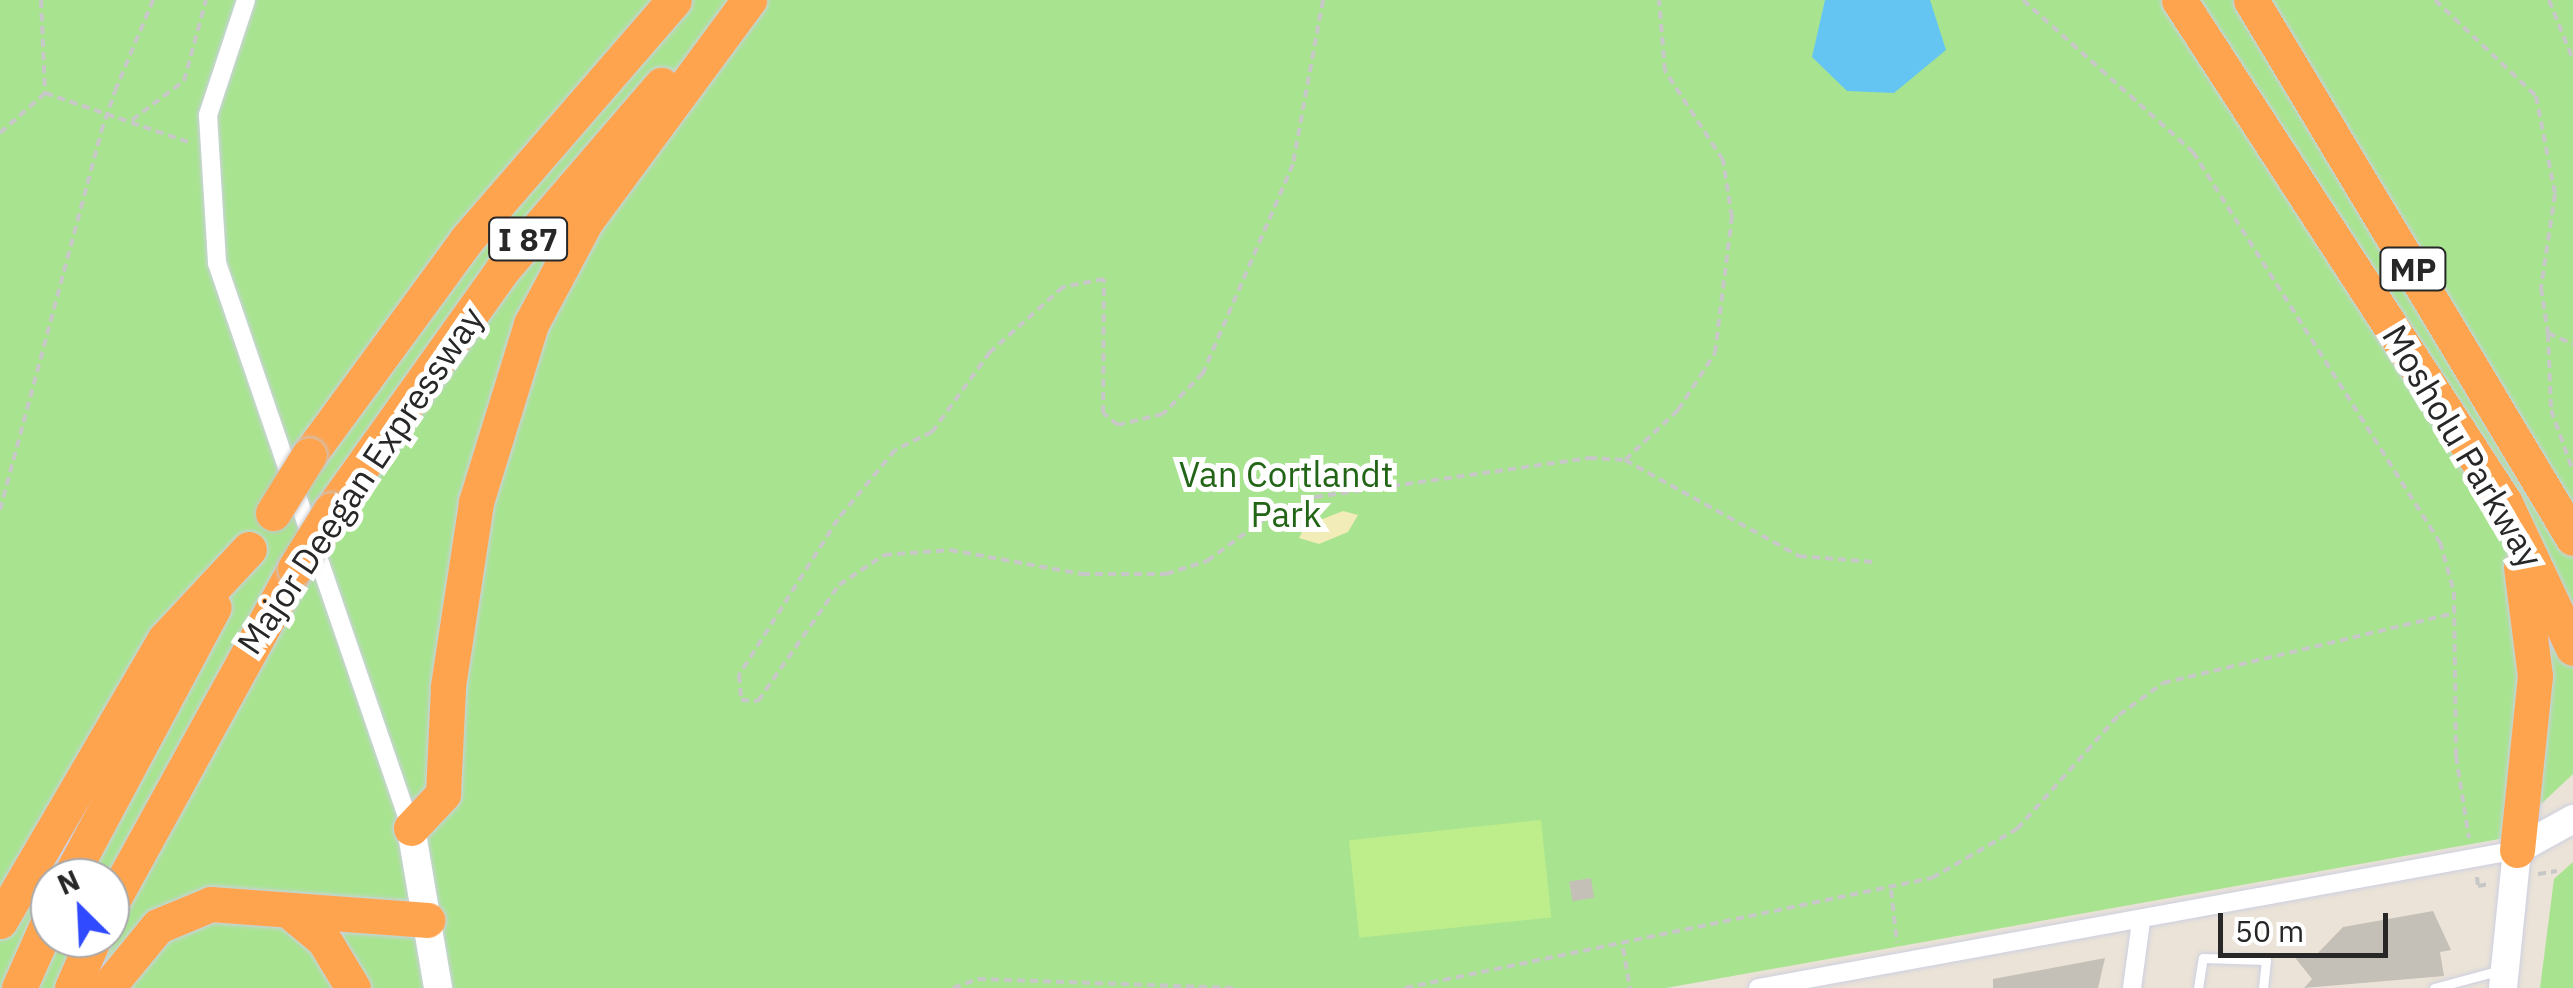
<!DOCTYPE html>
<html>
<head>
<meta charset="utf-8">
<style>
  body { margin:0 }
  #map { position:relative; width:2573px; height:988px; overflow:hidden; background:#ebe3d7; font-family:"IBM Plex Sans",sans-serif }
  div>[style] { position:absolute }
  .green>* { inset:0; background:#a8e490 }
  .sand>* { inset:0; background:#f2ecb8 }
  .pitch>* { inset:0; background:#beed8b; transform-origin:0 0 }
  .water>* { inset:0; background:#64c5f3 }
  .building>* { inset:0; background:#c5c0b7; transform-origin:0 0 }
  .path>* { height:4px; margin-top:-2px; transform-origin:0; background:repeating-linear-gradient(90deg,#c7c7c7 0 8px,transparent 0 13px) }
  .roads { filter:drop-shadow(0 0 2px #cdcfe1) drop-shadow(0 0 2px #cdcfe1) }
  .lane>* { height:9px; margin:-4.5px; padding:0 4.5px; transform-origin:4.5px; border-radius:4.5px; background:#fff }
  .street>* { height:18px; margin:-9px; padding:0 9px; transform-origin:9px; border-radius:9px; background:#fff }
  .secondary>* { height:28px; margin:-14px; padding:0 14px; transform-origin:14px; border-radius:14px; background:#fff }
  .highway>* { height:35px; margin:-17.5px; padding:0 17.5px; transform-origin:17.5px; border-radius:17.5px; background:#ffa44e }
  .path-bridge>* { height:4px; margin-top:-2px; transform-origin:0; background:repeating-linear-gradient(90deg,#c7c7c7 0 8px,transparent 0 13px) }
  .bridges { filter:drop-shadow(0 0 2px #c7c7c7) drop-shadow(0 0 2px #c7c7c7) }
  .highway-bridge>* { height:35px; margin:-17.5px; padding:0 17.5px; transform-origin:17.5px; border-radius:17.5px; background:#ffa44e }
  span { translate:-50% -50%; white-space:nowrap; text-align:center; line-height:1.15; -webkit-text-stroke:10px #fff; paint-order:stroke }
  .shield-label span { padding:2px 8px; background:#fff; border:2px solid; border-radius:8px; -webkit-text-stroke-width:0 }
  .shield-label { font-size:32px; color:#272727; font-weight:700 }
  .street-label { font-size:35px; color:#272727 }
  .park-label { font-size:35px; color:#226516 }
  .north { position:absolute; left:30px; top:858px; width:100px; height:100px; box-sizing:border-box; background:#fff; border:2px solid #a9a9a9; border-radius:50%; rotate:336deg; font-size:28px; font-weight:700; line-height:40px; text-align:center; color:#272727 }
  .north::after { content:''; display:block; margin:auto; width:35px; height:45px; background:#304bff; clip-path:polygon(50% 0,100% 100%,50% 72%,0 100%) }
  .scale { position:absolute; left:2218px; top:913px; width:170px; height:45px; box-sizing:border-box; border:5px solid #272727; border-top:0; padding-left:12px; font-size:30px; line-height:35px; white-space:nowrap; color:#272727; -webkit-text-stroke:8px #fff; paint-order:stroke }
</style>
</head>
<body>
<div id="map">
  <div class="green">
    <i style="clip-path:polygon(evenodd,0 0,2573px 0,2573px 774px,2505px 838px,1666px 988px,0 988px,0 0,50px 878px,110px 878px,110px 938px,50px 938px,50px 878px)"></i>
    <i style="clip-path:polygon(2573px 862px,2573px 988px,2540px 988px,2554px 879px)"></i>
  </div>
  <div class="sand">
    <i style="clip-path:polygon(1343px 511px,1358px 515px,1348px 532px,1319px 544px,1299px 538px,1305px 526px)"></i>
  </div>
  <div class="pitch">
    <i style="left:1541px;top:820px;width:98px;height:193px;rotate:84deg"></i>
  </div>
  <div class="water">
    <i style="clip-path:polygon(1825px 0,1930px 0,1946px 50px,1894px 93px,1847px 91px,1812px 57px)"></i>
  </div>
  <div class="building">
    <i style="left:1591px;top:878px;width:20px;height:22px;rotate:81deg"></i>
    <i style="clip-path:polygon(2433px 911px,2451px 950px,2440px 952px,2444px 976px,2304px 988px,2312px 979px,2293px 955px,2314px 957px,2343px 927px)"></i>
    <i style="clip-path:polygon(2105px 958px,2098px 988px,1993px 988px,1993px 979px)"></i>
  </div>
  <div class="path">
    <i style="left:41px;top:0;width:93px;rotate:87.5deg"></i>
    <i style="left:1323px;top:0;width:167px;rotate:100.4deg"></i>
    <i style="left:1293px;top:164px;width:228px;rotate:113.3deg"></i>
    <i style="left:1203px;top:373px;width:57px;rotate:134.3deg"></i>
    <i style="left:1163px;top:414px;width:46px;rotate:166.3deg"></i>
    <i style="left:1118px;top:425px;width:19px;rotate:-141deg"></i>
    <i style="left:1103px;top:413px;width:134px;rotate:-89.6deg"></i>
    <i style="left:1104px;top:279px;width:42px;rotate:169deg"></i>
    <i style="left:1063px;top:287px;width:98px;rotate:138.3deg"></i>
    <i style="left:990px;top:352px;width:99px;rotate:125.9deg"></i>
    <i style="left:932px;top:432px;width:41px;rotate:154.1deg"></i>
    <i style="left:895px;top:450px;width:89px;rotate:129.6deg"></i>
    <i style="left:838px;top:519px;width:185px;rotate:122.4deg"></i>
    <i style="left:739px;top:675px;width:25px;rotate:85deg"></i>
    <i style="left:741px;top:700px;width:17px;rotate:3deg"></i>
    <i style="left:758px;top:701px;width:141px;rotate:-55.1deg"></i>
    <i style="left:839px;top:585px;width:54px;rotate:-33.7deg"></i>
    <i style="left:884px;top:555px;width:66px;rotate:-4.3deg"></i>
    <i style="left:950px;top:550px;width:134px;rotate:10.3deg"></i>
    <i style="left:1082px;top:574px;width:84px"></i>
    <i style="left:1166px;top:574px;width:43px;rotate:-17.6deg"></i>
    <i style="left:1207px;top:561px;width:73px;rotate:-36.1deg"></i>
    <i style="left:1266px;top:518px;width:53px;rotate:-23.2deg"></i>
    <i style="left:1315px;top:497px;width:277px;rotate:-8.1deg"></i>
    <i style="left:1589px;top:458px;width:36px;rotate:3deg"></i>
    <i style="left:1625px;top:460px;width:199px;rotate:28.9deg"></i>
    <i style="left:1799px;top:556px;width:75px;rotate:4.6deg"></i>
    <i style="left:2023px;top:0;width:228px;rotate:41.8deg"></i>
    <i style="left:2193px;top:152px;width:462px;rotate:57.7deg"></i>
    <i style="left:2440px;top:542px;width:52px;rotate:74.4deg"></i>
    <i style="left:2454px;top:592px;width:164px;rotate:89.3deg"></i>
    <i style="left:2456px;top:756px;width:83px;rotate:81deg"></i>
    <i style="left:2435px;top:0;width:139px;rotate:43.5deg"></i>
    <i style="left:2536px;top:96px;width:100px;rotate:79deg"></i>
    <i style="left:2555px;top:194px;width:95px;rotate:98.5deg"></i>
    <i style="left:2541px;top:288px;width:46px;rotate:81.2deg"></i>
    <i style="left:2548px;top:333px;width:27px;rotate:24deg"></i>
    <i style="left:2549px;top:0;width:65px;rotate:68.2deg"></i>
    <i style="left:115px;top:91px;width:99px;rotate:-67.3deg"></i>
    <i style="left:132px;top:120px;width:65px;rotate:-36.9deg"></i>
    <i style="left:184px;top:81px;width:84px;rotate:-74.8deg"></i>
    <i style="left:0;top:133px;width:60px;rotate:-41.6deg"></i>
    <i style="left:45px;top:93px;width:151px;rotate:18.9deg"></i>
    <i style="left:2548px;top:334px;width:76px;rotate:87.7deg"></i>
    <i style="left:2551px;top:410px;width:65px;rotate:70.2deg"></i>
    <i style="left:1625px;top:460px;width:73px;rotate:-43.3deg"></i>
    <i style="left:1678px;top:410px;width:68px;rotate:-57deg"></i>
    <i style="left:1715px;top:353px;width:137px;rotate:-82.9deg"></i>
    <i style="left:1732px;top:217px;width:58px;rotate:-99deg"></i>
    <i style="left:1723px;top:160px;width:106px;rotate:-123.1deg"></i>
    <i style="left:1665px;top:71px;width:71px;rotate:-94.8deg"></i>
    <i style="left:0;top:510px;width:391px;rotate:-75deg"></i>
    <i style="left:2538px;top:874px;width:19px;rotate:-9deg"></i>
    <i style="left:2477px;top:877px;width:9px;rotate:84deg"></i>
    <i style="left:2478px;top:886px;width:11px;rotate:-10deg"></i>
    <i style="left:1891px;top:890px;width:53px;rotate:83.5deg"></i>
    <i style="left:1623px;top:948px;width:41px;rotate:80.1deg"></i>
    <i style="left:953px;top:988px;width:27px;rotate:-20deg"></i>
    <i style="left:978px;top:979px;width:256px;rotate:2deg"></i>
    <i style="left:1405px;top:988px;width:538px;rotate:-11.79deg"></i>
    <i style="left:1932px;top:878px;width:98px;rotate:-30deg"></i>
    <i style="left:2017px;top:829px;width:153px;rotate:-48.2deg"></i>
    <i style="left:2119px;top:715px;width:54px;rotate:-36deg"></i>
    <i style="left:2163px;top:683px;width:300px;rotate:-13.5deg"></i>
  </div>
  <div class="roads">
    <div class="lane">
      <i style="left:2198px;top:988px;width:30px;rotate:-81deg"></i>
      <i style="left:2203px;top:958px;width:63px;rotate:1.8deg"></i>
      <i style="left:2266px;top:960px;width:28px;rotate:96deg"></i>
      <i style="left:2434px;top:988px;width:69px;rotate:-15deg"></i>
    </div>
    <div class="street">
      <i style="left:246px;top:0;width:121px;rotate:108.3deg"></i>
      <i style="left:208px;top:115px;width:148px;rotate:86.5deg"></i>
      <i style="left:217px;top:263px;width:597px;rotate:71.05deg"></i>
      <i style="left:1758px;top:988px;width:771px;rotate:-10.3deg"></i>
      <i style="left:2132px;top:988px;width:68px;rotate:-82.3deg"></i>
    </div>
    <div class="secondary">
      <i style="left:411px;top:828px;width:162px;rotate:80.4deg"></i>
      <i style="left:2503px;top:988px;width:139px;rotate:-84.2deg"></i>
      <i style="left:2517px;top:850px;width:64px;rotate:-29deg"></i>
    </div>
    <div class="highway">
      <i style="left:2179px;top:0;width:599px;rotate:57.05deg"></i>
      <i style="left:2505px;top:503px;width:160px;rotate:64.9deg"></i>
      <i style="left:2251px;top:0;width:627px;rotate:59.1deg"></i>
      <i style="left:309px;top:455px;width:268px;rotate:-53.8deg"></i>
      <i style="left:467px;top:239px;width:316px;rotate:-49.1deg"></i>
      <i style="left:331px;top:510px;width:296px;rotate:-54.5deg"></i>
      <i style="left:503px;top:269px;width:243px;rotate:-49.3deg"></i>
      <i style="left:411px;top:828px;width:47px;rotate:-46.7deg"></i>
      <i style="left:443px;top:794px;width:108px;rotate:-87.3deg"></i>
      <i style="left:448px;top:686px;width:186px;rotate:-81.3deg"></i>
      <i style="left:476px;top:502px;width:186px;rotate:-72.8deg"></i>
      <i style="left:531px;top:324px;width:117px;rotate:-61.9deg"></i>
      <i style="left:586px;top:221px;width:275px;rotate:-53.6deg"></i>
      <i style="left:2517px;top:850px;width:175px;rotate:-84.1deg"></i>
      <i style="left:2535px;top:676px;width:110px;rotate:-97.3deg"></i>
      <i style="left:69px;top:878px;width:307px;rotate:-61.9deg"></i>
      <i style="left:110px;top:905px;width:384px;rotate:-61.2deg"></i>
      <i style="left:293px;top:914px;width:40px;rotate:40deg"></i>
      <i style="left:324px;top:940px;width:56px;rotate:58.9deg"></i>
      <i style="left:0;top:921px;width:327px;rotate:-59.7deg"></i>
      <i style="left:165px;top:639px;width:123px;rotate:-47deg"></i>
      <i style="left:19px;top:988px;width:77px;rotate:-66.1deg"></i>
      <i style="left:72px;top:988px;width:55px;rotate:-66.3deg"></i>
      <i style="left:107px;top:988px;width:80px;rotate:-50.6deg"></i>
      <i style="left:158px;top:926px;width:57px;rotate:-22.5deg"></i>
      <i style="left:211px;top:904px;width:217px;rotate:4.2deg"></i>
    </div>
  </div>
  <div class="path-bridge">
    <i style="left:101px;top:132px;width:43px;rotate:-71.1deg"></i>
  </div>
  <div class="bridges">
    <div class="highway-bridge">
      <i style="left:273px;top:513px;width:68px;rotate:-58.2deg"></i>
      <i style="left:295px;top:568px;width:68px;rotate:-58.2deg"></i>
    </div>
  </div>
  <div class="shield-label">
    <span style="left:528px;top:239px">I 87</span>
    <span style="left:2413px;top:269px">MP</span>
  </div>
  <div class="street-label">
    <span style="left:2463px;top:446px;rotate:59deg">Mosholu Parkway</span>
    <span style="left:360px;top:480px;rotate:-56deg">Major Deegan Expressway</span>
  </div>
  <div class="park-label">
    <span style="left:1286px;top:494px">Van Cortlandt<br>Park</span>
  </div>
  <div class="north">N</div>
  <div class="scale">50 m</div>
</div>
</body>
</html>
